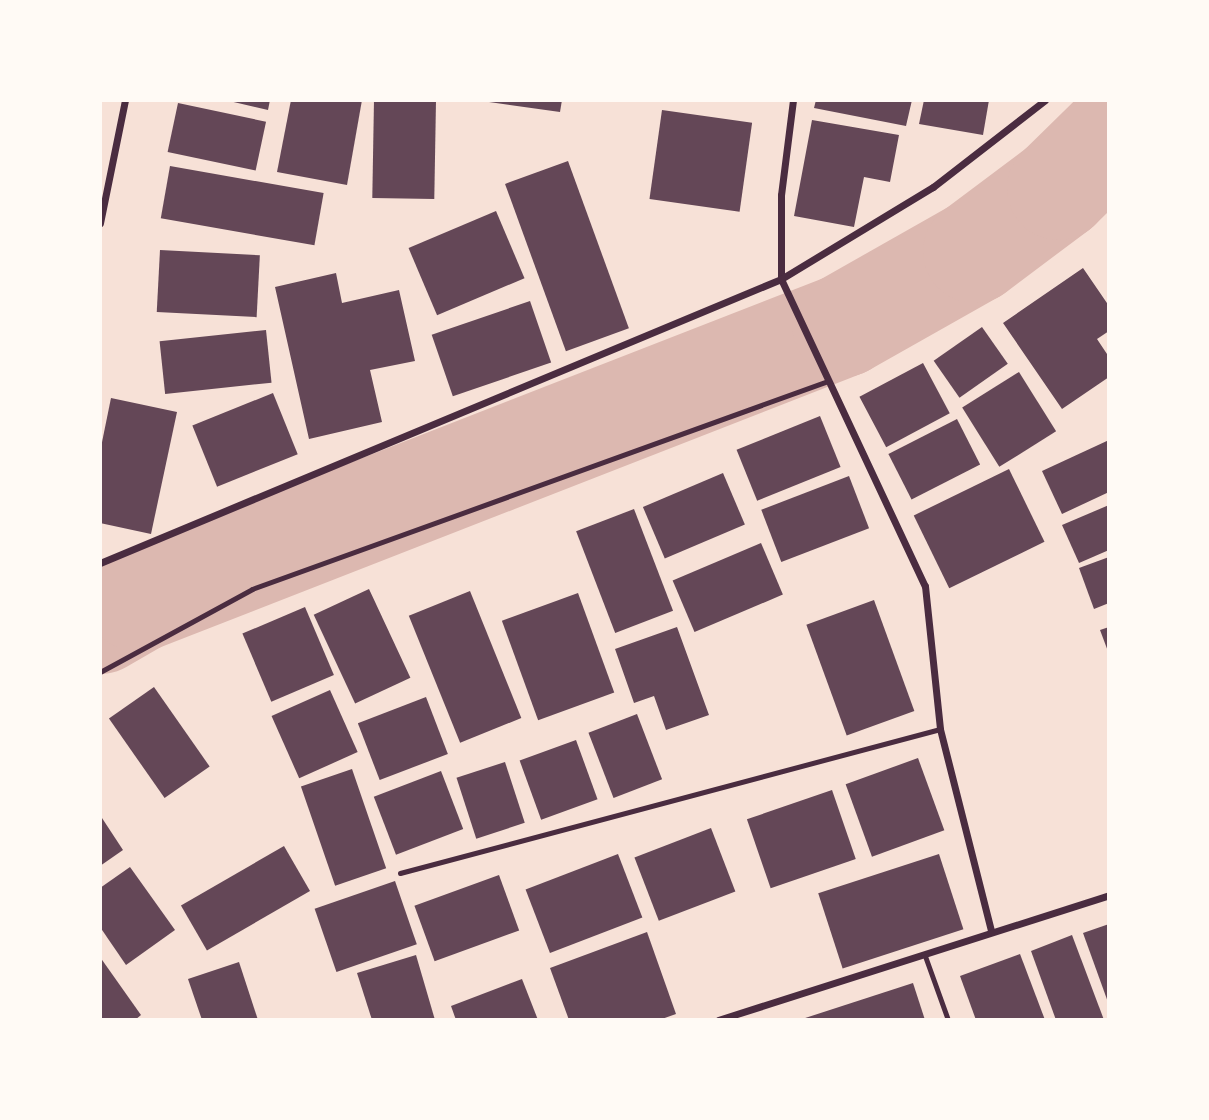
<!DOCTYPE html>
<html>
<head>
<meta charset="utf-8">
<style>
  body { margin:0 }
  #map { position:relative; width:1209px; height:1120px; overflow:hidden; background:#f7e1d7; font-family:"Fira Sans",sans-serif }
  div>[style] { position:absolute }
  .river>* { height:103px; margin:-51.5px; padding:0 51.5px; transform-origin:51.5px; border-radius:51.5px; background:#dcb8b0 }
  .building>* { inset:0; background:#644757; transform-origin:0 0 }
  .service>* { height:5px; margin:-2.5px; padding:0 2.5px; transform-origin:2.5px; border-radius:2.5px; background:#4a2c40 }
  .minor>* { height:7px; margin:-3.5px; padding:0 3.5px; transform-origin:3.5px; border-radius:3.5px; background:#4a2c40 }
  span { translate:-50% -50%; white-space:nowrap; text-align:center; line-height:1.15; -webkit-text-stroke:7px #fffaf5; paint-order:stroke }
  .frame { position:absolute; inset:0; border:102px solid #fffaf5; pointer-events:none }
</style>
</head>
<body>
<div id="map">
  <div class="river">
    <i style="left:100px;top:622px;width:44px;rotate:-30.1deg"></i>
    <i style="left:138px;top:600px;width:757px;rotate:-21.31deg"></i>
    <i style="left:843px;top:325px;width:150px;rotate:-29.5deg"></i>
    <i style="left:974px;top:251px;width:105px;rotate:-36.9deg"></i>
    <i style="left:1058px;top:188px;width:71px;rotate:-44.4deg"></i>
  </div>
  <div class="building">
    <i style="clip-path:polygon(225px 100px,270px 100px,268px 110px)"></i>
    <i style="clip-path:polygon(291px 100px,362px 100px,347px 185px,277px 172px)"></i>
    <i style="left:374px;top:100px;width:62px;height:98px;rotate:1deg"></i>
    <i style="clip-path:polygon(475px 100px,562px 100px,560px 112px)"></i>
    <i style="clip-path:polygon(816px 100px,912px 100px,906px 126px,814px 108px)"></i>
    <i style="clip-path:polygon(924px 100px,989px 100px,983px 135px,919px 124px)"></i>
    <i style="left:178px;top:103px;width:90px;height:50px;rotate:12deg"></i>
    <i style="left:662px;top:110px;width:91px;height:90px;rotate:8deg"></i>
    <i style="clip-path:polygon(812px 120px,899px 135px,890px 182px,864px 177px,854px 227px,794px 216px)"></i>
    <i style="left:568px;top:161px;width:178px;height:67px;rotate:70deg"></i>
    <i style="left:170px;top:166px;width:156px;height:53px;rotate:10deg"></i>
    <i style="left:496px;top:211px;width:73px;height:95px;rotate:67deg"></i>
    <i style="left:160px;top:250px;width:100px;height:62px;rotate:3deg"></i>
    <i style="clip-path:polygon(1083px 268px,1109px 306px,1109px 331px,1097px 339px,1109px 357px,1109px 377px,1062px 409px,1003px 323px)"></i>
    <i style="clip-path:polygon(336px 273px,342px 303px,399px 290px,415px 361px,370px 370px,382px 422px,309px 439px,275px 287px)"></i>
    <i style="left:530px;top:301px;width:65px;height:104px;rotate:71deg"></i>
    <i style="left:982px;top:327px;width:45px;height:59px;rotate:55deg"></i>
    <i style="left:266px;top:330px;width:53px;height:107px;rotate:84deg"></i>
    <i style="left:923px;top:363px;width:57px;height:72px;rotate:62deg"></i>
    <i style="left:1019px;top:372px;width:70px;height:67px;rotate:58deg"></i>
    <i style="left:273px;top:393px;width:66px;height:87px;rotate:68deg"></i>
    <i style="clip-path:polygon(111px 398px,177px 412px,151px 534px,100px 523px,100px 452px)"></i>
    <i style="left:820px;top:416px;width:55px;height:90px;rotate:68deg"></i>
    <i style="left:957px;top:419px;width:51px;height:77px;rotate:63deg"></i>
    <i style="clip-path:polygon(1109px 440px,1109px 492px,1062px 514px,1042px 471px)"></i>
    <i style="left:1009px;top:469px;width:81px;height:106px;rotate:64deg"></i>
    <i style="left:723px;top:473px;width:56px;height:87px;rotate:67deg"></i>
    <i style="left:849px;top:476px;width:56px;height:94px;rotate:69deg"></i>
    <i style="clip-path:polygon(1109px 505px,1109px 550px,1079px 563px,1062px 525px)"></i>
    <i style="left:634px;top:509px;width:109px;height:62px;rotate:69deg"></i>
    <i style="left:761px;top:543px;width:56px;height:96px;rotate:67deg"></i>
    <i style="clip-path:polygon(1109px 557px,1109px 603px,1094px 609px,1079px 568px)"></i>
    <i style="left:369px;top:589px;width:98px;height:61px;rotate:65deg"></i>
    <i style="left:470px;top:591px;width:137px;height:66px;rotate:68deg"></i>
    <i style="left:578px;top:593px;width:106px;height:81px;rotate:70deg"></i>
    <i style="left:874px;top:600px;width:118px;height:72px;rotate:70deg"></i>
    <i style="left:305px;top:607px;width:74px;height:68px;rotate:67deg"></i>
    <i style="clip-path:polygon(677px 627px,709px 715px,666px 730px,654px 696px,634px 703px,615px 649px)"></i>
    <i style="clip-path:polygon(1109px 627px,1109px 654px,1100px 630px)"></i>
    <i style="left:154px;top:687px;width:97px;height:55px;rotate:55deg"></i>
    <i style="left:330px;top:690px;width:68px;height:64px;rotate:66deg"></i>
    <i style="left:426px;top:697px;width:61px;height:73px;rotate:69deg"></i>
    <i style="left:637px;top:714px;width:70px;height:52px;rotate:69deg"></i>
    <i style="left:576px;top:740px;width:63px;height:60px;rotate:70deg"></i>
    <i style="left:918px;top:758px;width:77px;height:77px;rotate:70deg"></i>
    <i style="left:505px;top:762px;width:64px;height:51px;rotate:72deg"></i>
    <i style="left:352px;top:769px;width:105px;height:54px;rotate:71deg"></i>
    <i style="left:441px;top:771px;width:62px;height:72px;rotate:69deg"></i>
    <i style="left:832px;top:790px;width:73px;height:90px;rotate:71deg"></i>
    <i style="clip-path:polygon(100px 815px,123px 850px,100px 866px)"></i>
    <i style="left:711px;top:828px;width:68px;height:82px;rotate:69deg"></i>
    <i style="left:284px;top:846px;width:52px;height:119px;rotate:60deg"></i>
    <i style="left:618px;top:854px;width:68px;height:99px;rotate:69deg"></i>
    <i style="left:939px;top:854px;width:79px;height:127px;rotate:72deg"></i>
    <i style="clip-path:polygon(130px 867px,175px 930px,126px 965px,100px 927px,100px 888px)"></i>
    <i style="left:499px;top:875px;width:59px;height:90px;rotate:70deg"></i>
    <i style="left:395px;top:881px;width:67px;height:85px;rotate:71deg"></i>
    <i style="clip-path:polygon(1109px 924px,1109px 1005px,1083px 933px)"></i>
    <i style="clip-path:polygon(647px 932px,676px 1014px,659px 1020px,569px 1020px,550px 968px)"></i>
    <i style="clip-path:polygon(1072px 935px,1104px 1020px,1056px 1020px,1031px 951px)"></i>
    <i style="clip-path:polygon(1020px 954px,1045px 1020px,976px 1020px,960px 976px)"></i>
    <i style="clip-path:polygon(416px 955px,435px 1020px,372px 1020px,357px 973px)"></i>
    <i style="clip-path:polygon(100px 957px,141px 1015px,135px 1020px,100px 1020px)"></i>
    <i style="clip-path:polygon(239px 962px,258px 1020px,202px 1020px,188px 979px)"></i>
    <i style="clip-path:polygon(522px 979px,538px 1020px,456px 1020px,451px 1006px)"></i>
    <i style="clip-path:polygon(913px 983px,925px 1020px,799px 1020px)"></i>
  </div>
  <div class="service">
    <i style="left:100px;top:672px;width:173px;rotate:-28.6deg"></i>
    <i style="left:252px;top:589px;width:612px;rotate:-19.86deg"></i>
    <i style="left:400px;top:873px;width:559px;rotate:-14.93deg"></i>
    <i style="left:925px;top:956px;width:68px;rotate:70.2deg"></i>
  </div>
  <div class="minor">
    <i style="left:793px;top:100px;width:96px;rotate:97.2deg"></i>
    <i style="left:781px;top:195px;width:84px;rotate:90deg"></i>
    <i style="left:781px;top:279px;width:339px;rotate:64.9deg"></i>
    <i style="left:925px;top:586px;width:144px;rotate:84deg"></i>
    <i style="left:940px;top:729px;width:207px;rotate:75.8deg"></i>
    <i style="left:100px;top:223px;width:126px;rotate:-78.5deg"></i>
    <i style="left:100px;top:563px;width:738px;rotate:-22.64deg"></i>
    <i style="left:781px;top:279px;width:178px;rotate:-31.2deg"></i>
    <i style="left:933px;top:187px;width:142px;rotate:-37.8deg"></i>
    <i style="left:718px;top:1020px;width:410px;rotate:-17.7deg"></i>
  </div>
  <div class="frame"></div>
</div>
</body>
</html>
